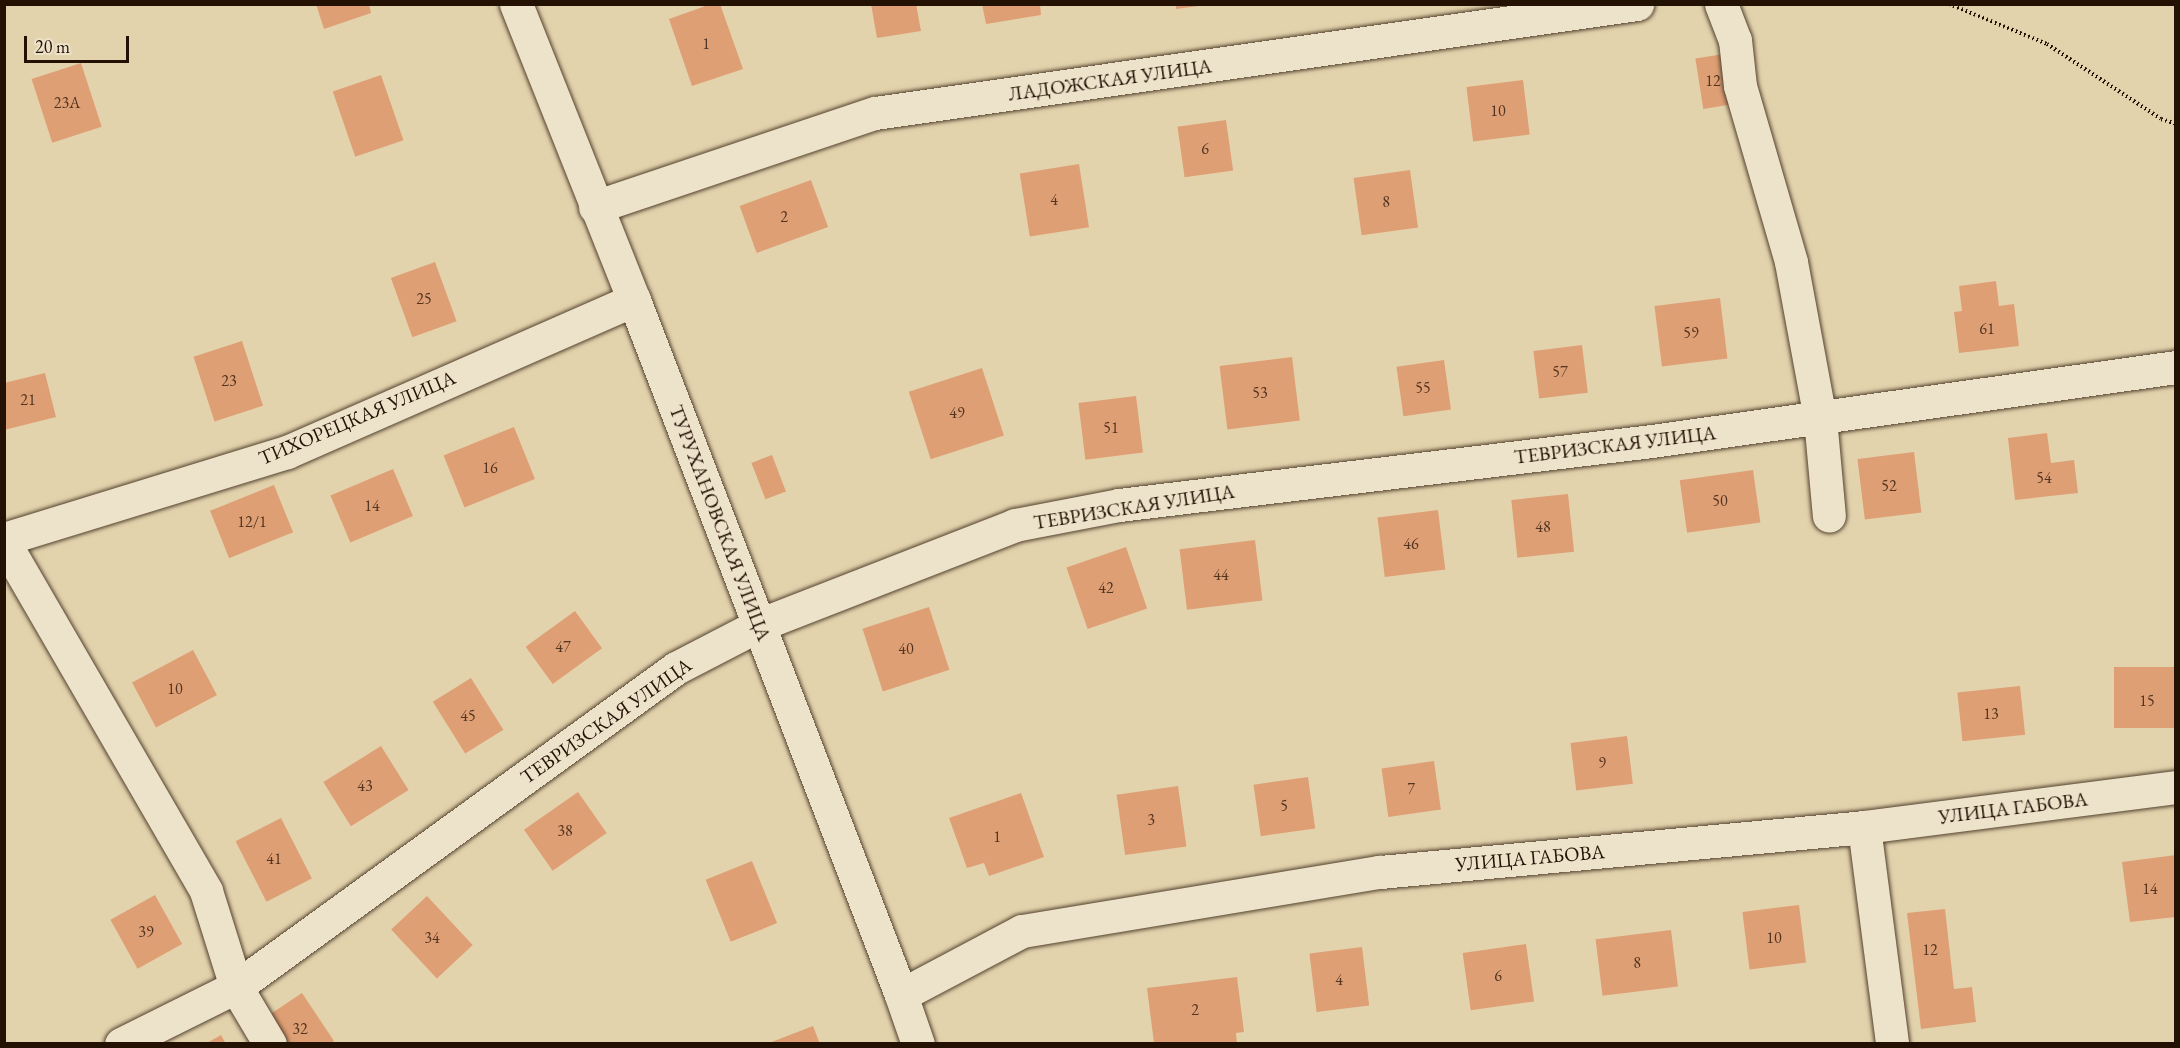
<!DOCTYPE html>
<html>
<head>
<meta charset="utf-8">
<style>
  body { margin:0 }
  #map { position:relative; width:2180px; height:1048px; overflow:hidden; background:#e3d3ad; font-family:"EB Garamond",serif }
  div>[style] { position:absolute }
  .building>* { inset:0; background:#df9f75; transform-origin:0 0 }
  .path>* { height:4px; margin-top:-2px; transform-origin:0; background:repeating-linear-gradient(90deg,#231104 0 1.5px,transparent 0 4.5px) }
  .roads { filter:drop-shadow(0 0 2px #53422e) drop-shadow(0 0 2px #53422e) }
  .minor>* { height:33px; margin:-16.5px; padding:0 16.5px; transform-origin:16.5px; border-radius:16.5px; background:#ede2ca }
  span { translate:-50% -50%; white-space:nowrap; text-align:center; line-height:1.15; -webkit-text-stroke:5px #ede2ca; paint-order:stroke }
  .number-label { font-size:16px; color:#523420 }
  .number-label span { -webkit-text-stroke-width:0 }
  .street-label { font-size:20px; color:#231104 }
  .frame { position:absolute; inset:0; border:6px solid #231104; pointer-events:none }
  .scale { position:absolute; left:24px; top:36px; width:105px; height:27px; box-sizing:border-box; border:3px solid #231104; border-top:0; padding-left:8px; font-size:18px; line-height:21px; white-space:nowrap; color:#231104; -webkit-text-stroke:4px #ede2ca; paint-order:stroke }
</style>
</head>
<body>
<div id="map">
  <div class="building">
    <i style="clip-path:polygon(316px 4px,369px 4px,371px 13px,324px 29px)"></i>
    <i style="clip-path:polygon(711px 4px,720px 4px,743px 69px,692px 86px,669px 19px)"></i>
    <i style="clip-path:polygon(871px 4px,916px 4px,921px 31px,877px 38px)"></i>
    <i style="clip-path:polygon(982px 4px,1040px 4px,1041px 15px,986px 24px)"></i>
    <i style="clip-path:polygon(1176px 4px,1199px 4px,1199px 6px,1176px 9px)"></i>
    <i style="left:1724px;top:54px;width:51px;height:29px;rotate:81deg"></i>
    <i style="left:81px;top:63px;width:67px;height:52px;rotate:72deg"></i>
    <i style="left:381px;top:75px;width:69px;height:51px;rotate:71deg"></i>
    <i style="left:1523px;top:80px;width:55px;height:57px;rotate:83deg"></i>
    <i style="left:1226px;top:120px;width:51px;height:49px;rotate:82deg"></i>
    <i style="left:1079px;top:164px;width:64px;height:60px;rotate:81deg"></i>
    <i style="left:1410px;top:170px;width:58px;height:57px;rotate:82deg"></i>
    <i style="left:811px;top:180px;width:50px;height:76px;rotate:70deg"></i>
    <i style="left:435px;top:262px;width:63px;height:47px;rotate:70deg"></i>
    <i style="clip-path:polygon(1996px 281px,1999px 306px,2014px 304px,2019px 346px,1959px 353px,1954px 312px,1962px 311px,1959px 286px)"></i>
    <i style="left:1720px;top:298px;width:61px;height:66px;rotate:83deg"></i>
    <i style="left:242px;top:341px;width:68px;height:51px;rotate:72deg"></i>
    <i style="left:1582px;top:345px;width:48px;height:49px;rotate:83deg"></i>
    <i style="left:1292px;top:357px;width:64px;height:73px;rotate:83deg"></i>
    <i style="left:1444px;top:360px;width:50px;height:48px;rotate:82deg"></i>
    <i style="left:982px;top:368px;width:71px;height:77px;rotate:72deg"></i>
    <i style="clip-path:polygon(45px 373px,56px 417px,4px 430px,4px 383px)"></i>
    <i style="left:1136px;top:396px;width:57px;height:58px;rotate:83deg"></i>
    <i style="left:514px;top:427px;width:56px;height:76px;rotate:68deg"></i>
    <i style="clip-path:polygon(2047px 433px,2051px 463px,2074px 460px,2078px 493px,2015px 500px,2008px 438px)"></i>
    <i style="left:1914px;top:452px;width:61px;height:57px;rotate:83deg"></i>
    <i style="left:772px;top:455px;width:39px;height:22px;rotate:69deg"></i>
    <i style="left:393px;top:469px;width:51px;height:68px;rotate:67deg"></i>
    <i style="left:1753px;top:470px;width:53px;height:74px;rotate:82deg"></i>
    <i style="left:274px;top:485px;width:51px;height:69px;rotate:68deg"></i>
    <i style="left:1568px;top:494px;width:58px;height:57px;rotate:84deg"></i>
    <i style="left:1438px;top:510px;width:60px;height:61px;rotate:83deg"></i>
    <i style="left:1255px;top:540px;width:61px;height:76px;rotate:83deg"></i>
    <i style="left:1126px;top:547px;width:65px;height:63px;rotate:71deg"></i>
    <i style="left:929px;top:607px;width:66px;height:70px;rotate:72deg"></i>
    <i style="left:575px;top:611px;width:46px;height:61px;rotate:54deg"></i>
    <i style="left:193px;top:650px;width:51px;height:69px;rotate:62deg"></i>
    <i style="left:2176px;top:667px;width:61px;height:62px;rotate:90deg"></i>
    <i style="left:471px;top:678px;width:61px;height:45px;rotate:58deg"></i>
    <i style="left:2020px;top:686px;width:49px;height:63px;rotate:84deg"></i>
    <i style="left:1627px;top:736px;width:48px;height:57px;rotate:83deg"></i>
    <i style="left:381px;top:746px;width:52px;height:68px;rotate:58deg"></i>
    <i style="left:1434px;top:761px;width:49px;height:53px;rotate:82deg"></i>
    <i style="left:1308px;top:777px;width:52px;height:55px;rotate:82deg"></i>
    <i style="left:1178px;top:786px;width:61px;height:62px;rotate:82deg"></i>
    <i style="left:578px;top:792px;width:50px;height:66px;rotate:55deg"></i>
    <i style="clip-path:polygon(1021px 793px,1044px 857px,989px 876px,984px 863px,967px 868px,949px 818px)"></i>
    <i style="left:281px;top:818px;width:68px;height:51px;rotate:63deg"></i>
    <i style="clip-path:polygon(2176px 855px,2176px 917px,2130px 922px,2122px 862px)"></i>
    <i style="left:752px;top:861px;width:67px;height:50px;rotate:68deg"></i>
    <i style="left:155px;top:895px;width:56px;height:51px;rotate:61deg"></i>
    <i style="left:427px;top:896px;width:67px;height:49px;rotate:47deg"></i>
    <i style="left:1799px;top:905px;width:58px;height:57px;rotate:83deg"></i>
    <i style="clip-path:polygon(1945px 909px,1954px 989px,1972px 987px,1976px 1022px,1921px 1029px,1907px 913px)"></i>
    <i style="left:1671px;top:930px;width:57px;height:76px;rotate:83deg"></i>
    <i style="left:1526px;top:944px;width:58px;height:64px;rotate:82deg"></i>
    <i style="left:1362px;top:947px;width:59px;height:53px;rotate:83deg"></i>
    <i style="clip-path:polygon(1237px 977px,1244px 1032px,1236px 1033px,1237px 1044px,1154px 1043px,1147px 988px)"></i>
    <i style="clip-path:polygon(302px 993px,334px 1041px,329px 1044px,284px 1044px,266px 1017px)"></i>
    <i style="clip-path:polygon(813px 1026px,820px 1044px,769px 1044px,769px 1043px)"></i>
    <i style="clip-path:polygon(221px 1035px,226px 1044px,205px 1044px)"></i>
  </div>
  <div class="path">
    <i style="left:1949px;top:4px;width:106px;rotate:22.2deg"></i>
    <i style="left:2047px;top:44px;width:136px;rotate:33.3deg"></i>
    <i style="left:2161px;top:119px;width:16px;rotate:18deg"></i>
  </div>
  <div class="roads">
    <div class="minor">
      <i style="left:516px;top:4px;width:319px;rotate:68.3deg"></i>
      <i style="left:634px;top:300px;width:745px;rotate:68.98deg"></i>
      <i style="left:901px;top:995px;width:52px;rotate:70.9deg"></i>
      <i style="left:1721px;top:4px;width:39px;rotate:69deg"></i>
      <i style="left:1735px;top:40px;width:46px;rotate:83.8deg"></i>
      <i style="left:1740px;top:86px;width:183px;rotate:73.8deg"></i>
      <i style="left:1791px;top:262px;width:159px;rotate:79.5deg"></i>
      <i style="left:1820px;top:418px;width:98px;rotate:84.8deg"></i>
      <i style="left:595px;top:207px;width:295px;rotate:-18.6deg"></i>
      <i style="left:875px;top:113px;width:770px;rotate:-8.14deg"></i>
      <i style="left:4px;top:539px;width:296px;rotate:-17.1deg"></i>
      <i style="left:287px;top:452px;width:379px;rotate:-23.7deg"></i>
      <i style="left:4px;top:542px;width:403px;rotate:59.9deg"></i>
      <i style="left:206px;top:891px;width:101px;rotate:72.6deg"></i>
      <i style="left:236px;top:987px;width:66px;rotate:59.2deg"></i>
      <i style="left:1864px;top:827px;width:219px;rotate:82.6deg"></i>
      <i style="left:901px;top:995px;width:137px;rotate:-27.9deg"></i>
      <i style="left:1022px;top:931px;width:363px;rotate:-9.4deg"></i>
      <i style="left:1380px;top:872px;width:486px;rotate:-5.3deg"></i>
      <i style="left:1864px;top:827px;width:315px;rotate:-7.3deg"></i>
      <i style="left:121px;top:1044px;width:128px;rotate:-26.4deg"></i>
      <i style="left:236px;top:987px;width:543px;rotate:-35.94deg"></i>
      <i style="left:676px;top:668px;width:93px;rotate:-27.4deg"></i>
      <i style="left:759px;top:625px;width:275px;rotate:-21.3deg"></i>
      <i style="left:1015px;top:525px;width:106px;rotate:-10.9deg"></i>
      <i style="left:1119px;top:505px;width:537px;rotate:-6.85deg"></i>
      <i style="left:1652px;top:441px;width:529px;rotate:-8.04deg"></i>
    </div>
  </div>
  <div class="number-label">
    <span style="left:706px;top:44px">1</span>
    <span style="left:1713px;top:81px">12</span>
    <span style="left:67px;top:103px">23А</span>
    <span style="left:1498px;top:111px">10</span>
    <span style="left:1205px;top:149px">6</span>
    <span style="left:1054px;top:200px">4</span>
    <span style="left:1386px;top:202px">8</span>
    <span style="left:784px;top:217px">2</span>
    <span style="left:424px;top:299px">25</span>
    <span style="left:1987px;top:329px">61</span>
    <span style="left:1691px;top:333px">59</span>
    <span style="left:1560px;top:372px">57</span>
    <span style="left:229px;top:381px">23</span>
    <span style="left:1423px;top:388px">55</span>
    <span style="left:1260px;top:393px">53</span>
    <span style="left:28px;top:400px">21</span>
    <span style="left:957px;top:413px">49</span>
    <span style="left:1111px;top:428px">51</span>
    <span style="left:490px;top:468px">16</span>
    <span style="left:2044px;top:478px">54</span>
    <span style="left:1889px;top:486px">52</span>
    <span style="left:1720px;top:501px">50</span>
    <span style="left:372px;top:506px">14</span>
    <span style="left:252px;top:522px">12/1</span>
    <span style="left:1543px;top:527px">48</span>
    <span style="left:1411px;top:544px">46</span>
    <span style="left:1221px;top:575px">44</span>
    <span style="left:1106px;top:588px">42</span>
    <span style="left:563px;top:647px">47</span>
    <span style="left:906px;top:649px">40</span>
    <span style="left:175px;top:689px">10</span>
    <span style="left:2147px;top:701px">15</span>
    <span style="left:1991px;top:714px">13</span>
    <span style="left:468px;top:716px">45</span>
    <span style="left:1602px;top:763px">9</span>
    <span style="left:365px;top:786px">43</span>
    <span style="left:1411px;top:789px">7</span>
    <span style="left:1284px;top:806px">5</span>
    <span style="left:1151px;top:820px">3</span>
    <span style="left:565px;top:831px">38</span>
    <span style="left:997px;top:837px">1</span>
    <span style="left:274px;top:859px">41</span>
    <span style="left:2150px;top:889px">14</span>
    <span style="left:146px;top:932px">39</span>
    <span style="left:432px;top:938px">34</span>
    <span style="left:1774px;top:938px">10</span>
    <span style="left:1930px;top:950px">12</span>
    <span style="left:1637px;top:963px">8</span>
    <span style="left:1498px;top:976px">6</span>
    <span style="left:1339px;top:980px">4</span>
    <span style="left:1195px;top:1010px">2</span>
    <span style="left:300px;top:1029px">32</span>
  </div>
  <div class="street-label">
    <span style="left:1110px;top:80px;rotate:-8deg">ЛАДОЖСКАЯ УЛИЦА</span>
    <span style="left:357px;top:418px;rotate:-23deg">ТИХОРЕЦКАЯ УЛИЦА</span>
    <span style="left:1615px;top:445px;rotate:-7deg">ТЕВРИЗСКАЯ УЛИЦА</span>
    <span style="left:1134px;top:507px;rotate:-9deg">ТЕВРИЗСКАЯ УЛИЦА</span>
    <span style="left:720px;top:523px;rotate:69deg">ТУРУХАНОВСКАЯ УЛИЦА</span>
    <span style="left:606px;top:721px;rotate:-35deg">ТЕВРИЗСКАЯ УЛИЦА</span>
    <span style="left:2013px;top:808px;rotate:-7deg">УЛИЦА ГАБОВА</span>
    <span style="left:1530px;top:858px;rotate:-5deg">УЛИЦА ГАБОВА</span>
  </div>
  <div class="frame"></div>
  <div class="scale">20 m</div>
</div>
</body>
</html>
